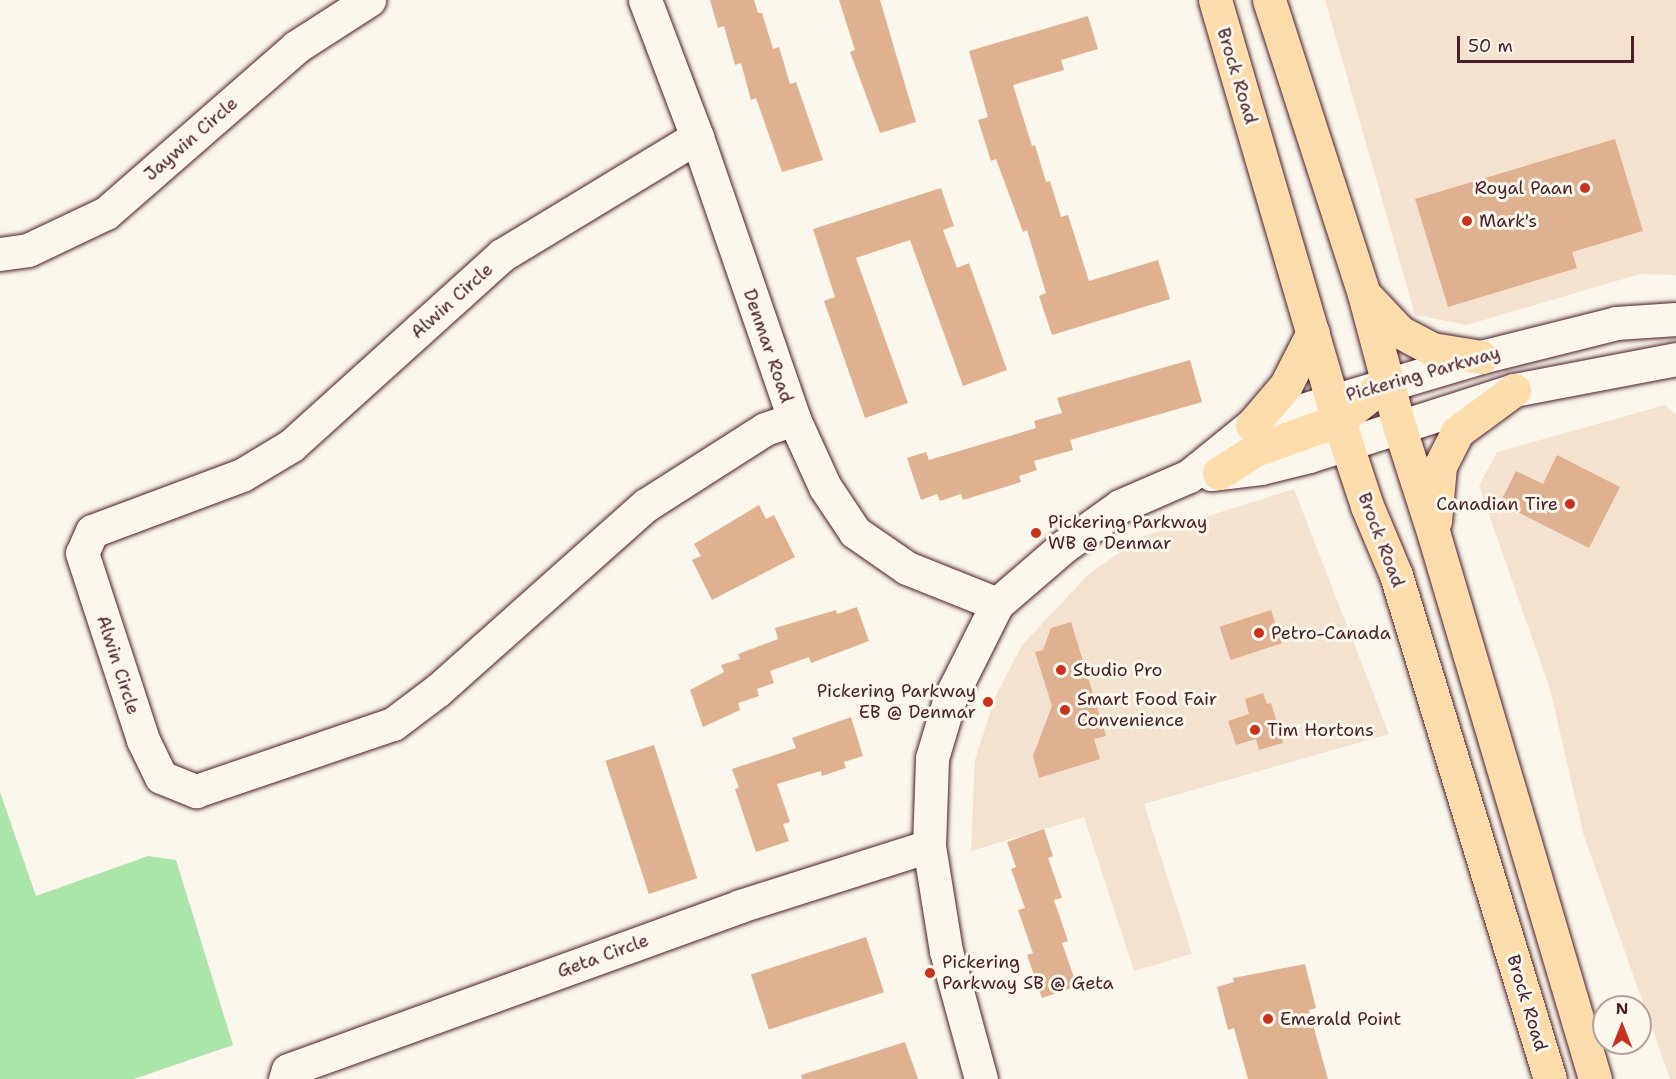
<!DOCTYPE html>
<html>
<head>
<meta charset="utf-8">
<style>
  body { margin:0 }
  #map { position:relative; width:1676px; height:1079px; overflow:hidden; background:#fbf7ec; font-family:"Shantell Sans",sans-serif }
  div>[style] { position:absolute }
  .built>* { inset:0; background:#f3e2d0 }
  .green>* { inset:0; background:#abe5ab }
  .building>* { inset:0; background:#dfb190; transform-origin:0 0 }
  .roads { filter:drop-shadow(0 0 2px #4a1f2b) drop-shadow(0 0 2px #4a1f2b) }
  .minor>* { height:33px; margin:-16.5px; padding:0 16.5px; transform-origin:16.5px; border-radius:16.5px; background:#fbf7ec }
  .major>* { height:33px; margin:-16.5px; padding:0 16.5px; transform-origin:16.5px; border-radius:16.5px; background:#fddcac }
  .dots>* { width:16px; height:16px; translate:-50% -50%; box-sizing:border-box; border:3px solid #fbf7ec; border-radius:50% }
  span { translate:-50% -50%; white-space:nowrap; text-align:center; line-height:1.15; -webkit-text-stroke:6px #fbf7ec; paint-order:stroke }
  .street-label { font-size:18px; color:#4a1f2b }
  .poi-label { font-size:18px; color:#4a1f2b }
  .right { translate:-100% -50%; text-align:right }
  .left { translate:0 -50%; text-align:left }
  .north { position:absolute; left:1592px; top:995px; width:60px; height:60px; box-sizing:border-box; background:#fbf7ec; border:2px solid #b4a19f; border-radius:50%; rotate:0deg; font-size:16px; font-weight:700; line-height:24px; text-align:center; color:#4a1f2b }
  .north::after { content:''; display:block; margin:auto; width:21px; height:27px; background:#c8321e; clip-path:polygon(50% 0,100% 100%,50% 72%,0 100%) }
  .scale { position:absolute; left:1457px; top:36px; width:177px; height:27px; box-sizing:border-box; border:3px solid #4a1f2b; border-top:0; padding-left:8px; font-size:18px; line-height:21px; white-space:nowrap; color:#4a1f2b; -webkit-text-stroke:4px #fbf7ec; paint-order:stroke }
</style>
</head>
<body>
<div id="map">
  <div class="built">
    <i style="clip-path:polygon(1325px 0,1676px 0,1676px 275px,1640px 274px,1467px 325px,1415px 315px)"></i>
    <i style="clip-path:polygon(1665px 405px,1676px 415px,1676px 1079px,1670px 1079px,1584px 836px,1550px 689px,1479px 486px,1497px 452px)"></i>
    <i style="clip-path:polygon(1294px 489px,1389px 734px,1144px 804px,1192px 954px,1134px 971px,1084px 817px,971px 851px,975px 760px,995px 697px,1022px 645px,1090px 573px,1144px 536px)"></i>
  </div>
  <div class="green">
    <i style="clip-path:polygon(0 792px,36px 896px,148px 856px,176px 860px,233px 1045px,134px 1079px,0 1079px)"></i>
  </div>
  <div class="building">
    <i style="clip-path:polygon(710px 0,754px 0,758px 13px,762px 13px,773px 49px,779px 47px,790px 84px,796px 82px,823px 160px,782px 172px,756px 98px,751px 100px,741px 63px,735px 65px,724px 26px,718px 28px)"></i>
    <i style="clip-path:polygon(839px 0,880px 0,916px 122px,880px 133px,850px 52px,855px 50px)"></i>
    <i style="clip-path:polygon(1088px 16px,1098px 49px,1061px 60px,1064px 70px,1013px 85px,1032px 146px,1035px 145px,1046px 182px,1050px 181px,1061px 217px,1068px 215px,1089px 281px,1158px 260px,1170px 299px,1052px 335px,1039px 296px,1046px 293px,1027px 230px,1023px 232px,996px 159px,991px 161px,978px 120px,988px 117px,969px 51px)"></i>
    <i style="clip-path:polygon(1615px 139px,1643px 231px,1572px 252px,1577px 268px,1448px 307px,1415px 199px)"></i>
    <i style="clip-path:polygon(941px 188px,954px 226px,943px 230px,957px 268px,969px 263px,1007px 370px,963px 386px,910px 240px,856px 258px,908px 403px,865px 418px,824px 301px,835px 297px,813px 229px)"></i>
    <i style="clip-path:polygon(1190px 360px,1202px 402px,1070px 440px,1073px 450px,1034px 461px,1037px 470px,1019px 476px,1021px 482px,963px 500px,961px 494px,940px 501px,937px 494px,921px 500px,907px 458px,926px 452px,929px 460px,1036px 428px,1034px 421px,1062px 413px,1057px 398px)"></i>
    <i style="clip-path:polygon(1557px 455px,1620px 487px,1589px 548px,1500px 503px,1516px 471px,1543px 484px)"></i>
    <i style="clip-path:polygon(759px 505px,766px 519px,774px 515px,795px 557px,712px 600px,692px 560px,701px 556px,694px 544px)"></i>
    <i style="clip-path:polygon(857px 607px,869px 641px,811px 663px,809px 657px,770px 671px,774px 683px,757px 689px,759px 696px,738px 703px,740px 710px,703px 727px,690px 690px,724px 672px,721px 665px,740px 659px,738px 654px,778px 639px,775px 628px,836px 610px,837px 614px)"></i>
    <i style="left:1271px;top:610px;width:35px;height:54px;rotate:72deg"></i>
    <i style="clip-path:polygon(1071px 622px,1106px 736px,1094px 739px,1100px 759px,1039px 778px,1033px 756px,1052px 706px,1035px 652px,1043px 650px,1051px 628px)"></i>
    <i style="clip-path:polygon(1263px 693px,1267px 704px,1271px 703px,1283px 743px,1259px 750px,1256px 739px,1236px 745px,1228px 721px,1249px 714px,1245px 699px)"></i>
    <i style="clip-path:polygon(851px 717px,863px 756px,844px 762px,846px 768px,822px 776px,821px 771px,777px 784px,790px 822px,783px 824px,789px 841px,756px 852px,735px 789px,739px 788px,732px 769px,796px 748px,792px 738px)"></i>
    <i style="left:654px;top:745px;width:140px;height:51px;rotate:72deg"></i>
    <i style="clip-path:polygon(1044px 829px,1053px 856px,1048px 858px,1062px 898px,1054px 900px,1068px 941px,1062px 943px,1077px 986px,1042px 998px,1027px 955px,1033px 953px,1018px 910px,1025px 908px,1011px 869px,1016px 867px,1007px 842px)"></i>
    <i style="left:866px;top:937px;width:58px;height:121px;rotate:72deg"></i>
    <i style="clip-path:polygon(1305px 964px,1316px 1008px,1309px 1010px,1328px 1079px,1248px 1079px,1234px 1028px,1228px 1030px,1217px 987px,1234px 982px,1233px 978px)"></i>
    <i style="clip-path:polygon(905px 1042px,918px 1079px,802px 1079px,801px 1075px)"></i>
  </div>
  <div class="roads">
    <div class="minor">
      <i style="left:645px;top:0;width:147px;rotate:69.2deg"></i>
      <i style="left:697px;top:137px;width:298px;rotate:71deg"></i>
      <i style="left:794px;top:419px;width:75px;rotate:65.5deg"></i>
      <i style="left:825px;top:487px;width:54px;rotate:56.3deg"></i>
      <i style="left:855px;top:532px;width:63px;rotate:34.7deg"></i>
      <i style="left:907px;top:568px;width:97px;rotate:21.8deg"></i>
      <i style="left:697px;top:137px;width:228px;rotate:148.8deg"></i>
      <i style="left:502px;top:255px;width:283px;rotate:137.9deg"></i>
      <i style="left:292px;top:445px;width:58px;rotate:149deg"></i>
      <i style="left:242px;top:475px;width:160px;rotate:159.5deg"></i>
      <i style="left:92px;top:531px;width:24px;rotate:114deg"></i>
      <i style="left:82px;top:553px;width:197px;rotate:71.9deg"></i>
      <i style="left:143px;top:740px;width:41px;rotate:64.1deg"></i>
      <i style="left:161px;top:777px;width:38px;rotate:22deg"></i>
      <i style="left:196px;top:791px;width:208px;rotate:-18.8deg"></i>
      <i style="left:393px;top:724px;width:56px;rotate:-37.1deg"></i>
      <i style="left:438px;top:690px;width:278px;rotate:-41.7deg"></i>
      <i style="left:646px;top:505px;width:141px;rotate:-32.6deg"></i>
      <i style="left:765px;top:429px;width:31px;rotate:-19deg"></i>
      <i style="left:0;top:254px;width:28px;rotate:-8deg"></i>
      <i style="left:28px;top:250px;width:86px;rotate:-25.4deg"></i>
      <i style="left:106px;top:213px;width:252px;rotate:-41.1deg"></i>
      <i style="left:296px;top:47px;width:87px;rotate:-32.8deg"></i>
      <i style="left:1211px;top:474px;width:50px;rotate:-6.8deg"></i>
      <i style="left:1261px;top:468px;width:49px;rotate:-14deg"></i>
      <i style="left:1309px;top:456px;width:215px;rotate:-17.8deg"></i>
      <i style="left:1514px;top:390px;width:165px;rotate:-10.8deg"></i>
      <i style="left:285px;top:1079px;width:9px;rotate:-72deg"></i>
      <i style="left:288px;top:1070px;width:481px;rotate:-19.9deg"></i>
      <i style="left:740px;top:906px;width:198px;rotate:-17.6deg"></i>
      <i style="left:981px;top:1079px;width:133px;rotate:-105.3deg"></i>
      <i style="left:946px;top:951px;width:106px;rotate:-99.2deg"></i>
      <i style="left:929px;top:846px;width:88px;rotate:-88deg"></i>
      <i style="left:932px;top:758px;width:63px;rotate:-73.3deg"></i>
      <i style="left:950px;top:698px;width:105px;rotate:-63.4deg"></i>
      <i style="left:997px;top:604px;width:87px;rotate:-40.8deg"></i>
      <i style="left:1063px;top:547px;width:70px;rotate:-35.7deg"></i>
      <i style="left:1120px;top:506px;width:75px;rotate:-23.5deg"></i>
      <i style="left:1189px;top:476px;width:81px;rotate:-39deg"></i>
      <i style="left:1252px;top:425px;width:239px;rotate:-16.5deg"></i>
      <i style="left:1481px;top:357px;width:139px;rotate:-14.1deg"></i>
      <i style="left:1616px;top:323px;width:60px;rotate:-3.8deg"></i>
    </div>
    <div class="major">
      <i style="left:1215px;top:0;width:417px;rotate:73.7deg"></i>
      <i style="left:1332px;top:400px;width:112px;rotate:71.7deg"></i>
      <i style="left:1367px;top:506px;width:75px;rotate:67.2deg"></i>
      <i style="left:1396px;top:575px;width:527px;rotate:73.01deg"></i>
      <i style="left:1269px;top:0;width:309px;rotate:72.1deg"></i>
      <i style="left:1364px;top:294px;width:140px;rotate:75.1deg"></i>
      <i style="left:1400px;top:429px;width:111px;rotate:72.2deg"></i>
      <i style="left:1434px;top:535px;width:567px;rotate:73.51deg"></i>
      <i style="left:1368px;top:298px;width:47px;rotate:46.7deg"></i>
      <i style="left:1400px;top:332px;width:36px;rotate:28deg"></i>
      <i style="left:1432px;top:349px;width:50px;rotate:9.3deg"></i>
      <i style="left:1252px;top:425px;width:52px;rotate:-49.6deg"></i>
      <i style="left:1286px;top:385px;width:59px;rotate:-63deg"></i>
      <i style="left:1219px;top:473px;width:43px;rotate:-32.6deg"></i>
      <i style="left:1255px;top:450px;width:89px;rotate:-19.7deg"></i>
      <i style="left:1339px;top:420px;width:61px;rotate:-38.4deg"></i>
      <i style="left:1435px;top:521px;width:55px;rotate:-84.8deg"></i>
      <i style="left:1440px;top:466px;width:38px;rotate:-63deg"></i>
      <i style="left:1457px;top:432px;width:71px;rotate:-36.4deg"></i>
    </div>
  </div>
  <div class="dots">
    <i style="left:1585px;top:188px;background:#c8321e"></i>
    <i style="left:1467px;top:221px;background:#c8321e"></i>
    <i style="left:1570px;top:504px;background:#c8321e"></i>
    <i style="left:1036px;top:533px;background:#c8321e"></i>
    <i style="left:1259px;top:633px;background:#c8321e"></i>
    <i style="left:1061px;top:670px;background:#c8321e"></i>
    <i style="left:988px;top:702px;background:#c8321e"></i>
    <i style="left:1065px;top:710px;background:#c8321e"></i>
    <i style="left:1255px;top:730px;background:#c8321e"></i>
    <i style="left:930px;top:973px;background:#c8321e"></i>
    <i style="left:1268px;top:1019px;background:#c8321e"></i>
  </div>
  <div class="street-label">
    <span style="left:1237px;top:76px;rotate:73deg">Brock Road</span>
    <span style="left:191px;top:139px;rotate:-41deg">Jaywin Circle</span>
    <span style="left:452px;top:301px;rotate:-42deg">Alwin Circle</span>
    <span style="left:768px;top:346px;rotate:71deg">Denmar Road</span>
    <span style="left:1423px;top:374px;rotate:-16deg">Pickering Parkway</span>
    <span style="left:1381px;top:540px;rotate:69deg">Brock Road</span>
    <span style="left:118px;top:665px;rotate:72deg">Alwin Circle</span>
    <span style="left:603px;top:956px;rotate:-20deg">Geta Circle</span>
    <span style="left:1527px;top:1003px;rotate:73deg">Brock Road</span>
  </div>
  <div class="poi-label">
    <span class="right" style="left:1573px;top:188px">Royal Paan</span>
    <span class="left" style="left:1479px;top:221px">Mark's</span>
    <span class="right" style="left:1558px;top:504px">Canadian Tire</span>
    <span class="left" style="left:1048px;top:533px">Pickering Parkway<br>WB @ Denmar</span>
    <span class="left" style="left:1271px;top:633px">Petro-Canada</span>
    <span class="left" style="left:1073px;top:670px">Studio Pro</span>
    <span class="right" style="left:976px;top:702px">Pickering Parkway<br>EB @ Denmar</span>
    <span class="left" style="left:1077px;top:710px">Smart Food Fair<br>Convenience</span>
    <span class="left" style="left:1267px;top:730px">Tim Hortons</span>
    <span class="left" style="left:942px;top:973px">Pickering<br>Parkway SB @ Geta</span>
    <span class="left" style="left:1280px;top:1019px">Emerald Point</span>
  </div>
  <div class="north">N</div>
  <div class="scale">50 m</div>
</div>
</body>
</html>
